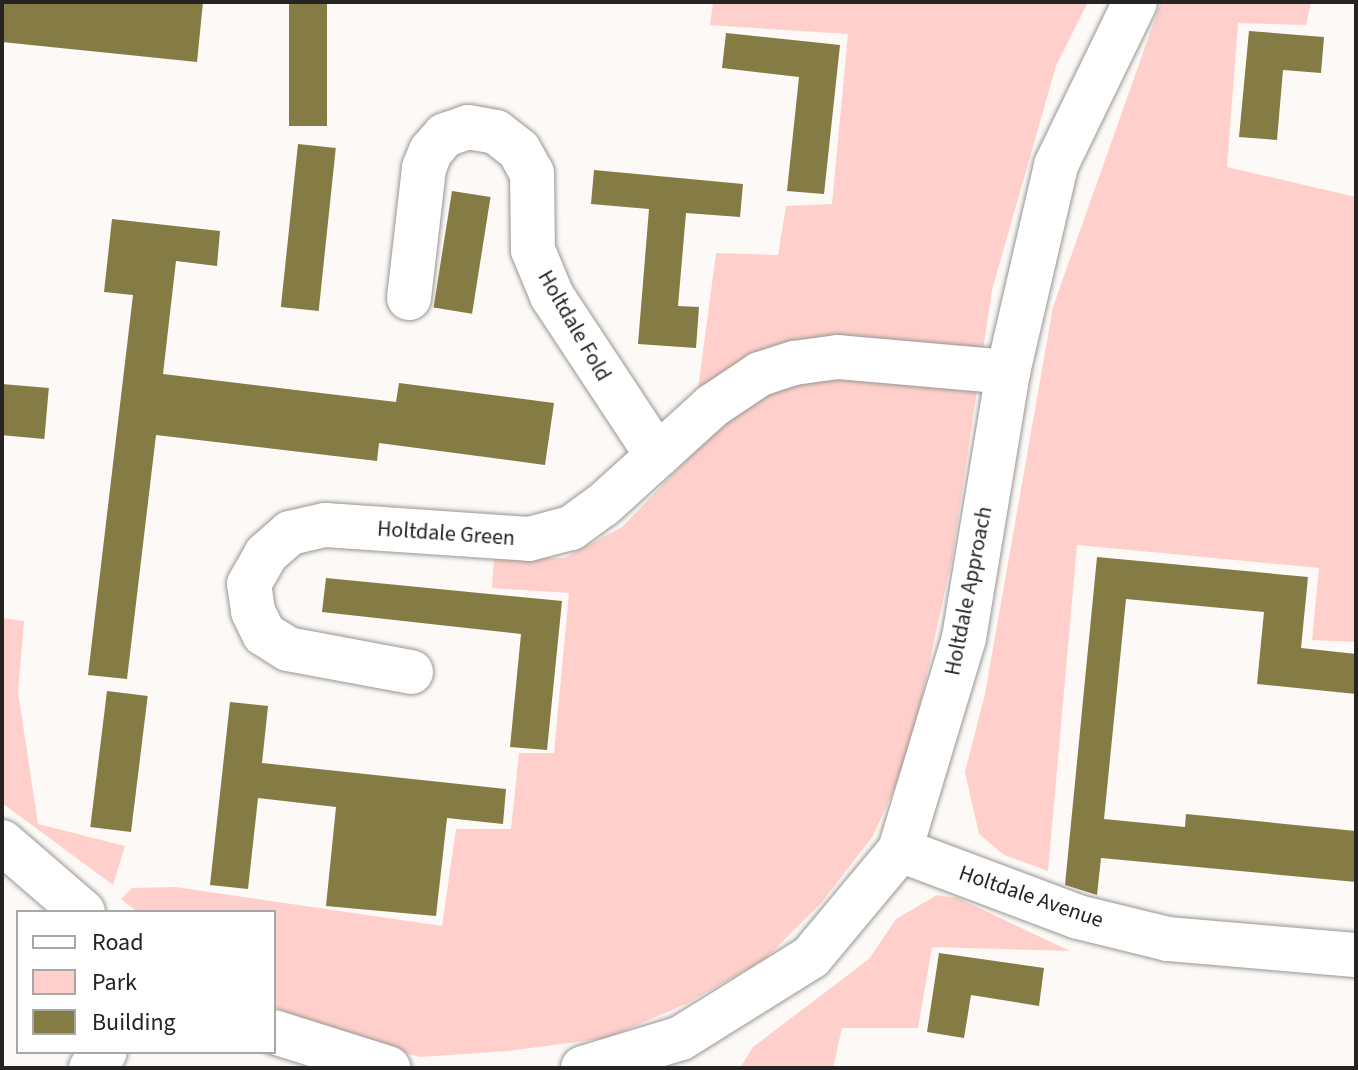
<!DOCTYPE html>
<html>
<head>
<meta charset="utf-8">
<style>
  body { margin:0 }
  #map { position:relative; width:1358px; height:1070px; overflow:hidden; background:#fcf9f6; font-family:"Source Sans 3",sans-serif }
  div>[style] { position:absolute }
  .green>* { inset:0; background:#ffd0cb }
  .building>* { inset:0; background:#847b45; transform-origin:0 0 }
  .roads { filter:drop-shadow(0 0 2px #989693) drop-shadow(0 0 2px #989693) }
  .minor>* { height:44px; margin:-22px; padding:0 22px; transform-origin:22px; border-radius:22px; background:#fff }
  span { translate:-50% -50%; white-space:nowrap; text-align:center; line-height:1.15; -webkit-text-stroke:8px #fff; paint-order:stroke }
  .street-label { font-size:22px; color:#252423 }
  .frame { position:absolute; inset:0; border:4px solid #252423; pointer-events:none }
  .legend { position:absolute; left:16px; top:910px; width:260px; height:144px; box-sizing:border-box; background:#fff; border:2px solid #a8a7a7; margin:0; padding:10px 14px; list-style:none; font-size:24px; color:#252423 }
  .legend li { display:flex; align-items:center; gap:16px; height:40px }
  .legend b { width:40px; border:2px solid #a8a7a7 }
</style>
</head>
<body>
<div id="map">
  <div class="green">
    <i style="clip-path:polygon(713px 2px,1088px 2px,1056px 66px,992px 290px,952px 559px,909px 756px,873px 836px,822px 902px,765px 959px,686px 1004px,607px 1038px,508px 1051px,420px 1057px,348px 1037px,274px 1007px,274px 912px,137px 912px,121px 899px,132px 888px,175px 887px,442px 926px,456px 829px,511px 829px,519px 753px,554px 753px,569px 593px,492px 588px,494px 559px,564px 558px,622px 527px,696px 450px,698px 389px,716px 253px,778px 255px,786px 206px,832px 204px,848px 34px,710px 25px)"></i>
    <i style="clip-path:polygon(1161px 2px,1311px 2px,1306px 25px,1238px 23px,1227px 167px,1356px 197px,1356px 642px,1312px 640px,1319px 568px,1077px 545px,1048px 871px,1004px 855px,979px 834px,965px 772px,985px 694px,1053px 307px)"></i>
    <i style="clip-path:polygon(2px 618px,24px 621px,18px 692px,38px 824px,125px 846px,113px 885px,2px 803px)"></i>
    <i style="clip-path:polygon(937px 895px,958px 898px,1070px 951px,932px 947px,918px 1028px,842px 1028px,833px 1068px,740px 1068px,753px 1047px,869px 959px,896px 919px)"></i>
  </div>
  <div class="building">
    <i style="clip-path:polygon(2px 2px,203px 2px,197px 62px,2px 42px)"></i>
    <i style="left:289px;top:2px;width:38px;height:124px"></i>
    <i style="clip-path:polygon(1249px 31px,1324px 37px,1321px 73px,1283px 70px,1277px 140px,1239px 137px)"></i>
    <i style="clip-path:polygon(726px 33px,840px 45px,824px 194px,787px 191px,799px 77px,722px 68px)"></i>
    <i style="left:298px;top:144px;width:38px;height:164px;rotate:6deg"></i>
    <i style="clip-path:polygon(594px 170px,743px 184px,740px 217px,686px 213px,678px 306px,699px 307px,696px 348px,638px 344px,649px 209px,591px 204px)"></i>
    <i style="left:452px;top:191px;width:39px;height:118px;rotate:9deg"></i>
    <i style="clip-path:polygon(112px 219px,220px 231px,217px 266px,176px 261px,163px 374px,396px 402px,399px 383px,554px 403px,545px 465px,379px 443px,377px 461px,156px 435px,127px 679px,88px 675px,133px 295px,104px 292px)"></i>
    <i style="left:2px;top:384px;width:47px;height:51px;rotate:5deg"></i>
    <i style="clip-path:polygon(1097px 557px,1308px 577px,1301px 648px,1356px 654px,1356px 694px,1257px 684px,1264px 612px,1126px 599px,1104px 819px,1185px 827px,1186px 814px,1356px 831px,1356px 882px,1101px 858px,1097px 895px,1065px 885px)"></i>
    <i style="clip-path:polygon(326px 578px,562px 601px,547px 750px,510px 747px,521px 634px,322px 612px)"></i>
    <i style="left:107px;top:691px;width:41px;height:137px;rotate:7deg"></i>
    <i style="clip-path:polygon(230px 702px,268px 706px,262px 763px,506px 789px,503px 824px,447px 818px,436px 916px,326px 906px,336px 807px,258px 798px,248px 889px,210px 885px)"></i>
    <i style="clip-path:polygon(939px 953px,1044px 968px,1039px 1006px,971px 995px,964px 1038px,927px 1032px)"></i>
  </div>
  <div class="roads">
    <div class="minor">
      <i style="left:409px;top:298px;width:131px;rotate:-83.4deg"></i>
      <i style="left:424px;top:168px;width:18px;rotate:-68deg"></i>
      <i style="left:431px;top:151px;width:21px;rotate:-49deg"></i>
      <i style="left:445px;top:135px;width:24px;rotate:-19deg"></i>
      <i style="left:468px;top:127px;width:28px;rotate:10deg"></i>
      <i style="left:496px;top:132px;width:29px;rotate:38deg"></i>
      <i style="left:519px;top:150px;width:26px;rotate:61deg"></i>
      <i style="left:532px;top:173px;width:77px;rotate:89.3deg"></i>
      <i style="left:533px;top:250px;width:50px;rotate:67.6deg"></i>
      <i style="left:552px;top:296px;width:191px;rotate:56.6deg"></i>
      <i style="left:411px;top:672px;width:125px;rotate:-169.4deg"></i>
      <i style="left:288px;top:649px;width:28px;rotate:-148deg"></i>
      <i style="left:264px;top:634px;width:25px;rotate:-116deg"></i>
      <i style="left:253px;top:611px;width:27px;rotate:-98deg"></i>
      <i style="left:249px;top:584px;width:34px;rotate:-60deg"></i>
      <i style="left:266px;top:554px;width:32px;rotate:-41deg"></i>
      <i style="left:290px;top:533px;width:36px;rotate:-13deg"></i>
      <i style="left:325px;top:525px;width:204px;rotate:3.9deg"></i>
      <i style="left:529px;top:539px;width:43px;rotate:-14.7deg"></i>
      <i style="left:571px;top:528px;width:39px;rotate:-36deg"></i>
      <i style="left:603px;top:505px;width:147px;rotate:-42.2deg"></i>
      <i style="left:712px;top:406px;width:58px;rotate:-33.7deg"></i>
      <i style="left:760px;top:374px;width:36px;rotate:-18deg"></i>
      <i style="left:794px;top:363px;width:44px;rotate:-7.8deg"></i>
      <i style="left:838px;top:357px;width:171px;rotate:5deg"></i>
      <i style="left:2px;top:842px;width:107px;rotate:40.8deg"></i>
      <i style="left:900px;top:850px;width:190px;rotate:20.6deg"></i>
      <i style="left:1078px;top:917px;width:93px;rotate:13.7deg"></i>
      <i style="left:1168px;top:939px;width:189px;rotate:4.9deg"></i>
      <i style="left:274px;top:1032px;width:120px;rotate:17.5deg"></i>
      <i style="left:91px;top:1068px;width:21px;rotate:-49deg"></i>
      <i style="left:583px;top:1068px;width:102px;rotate:-17deg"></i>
      <i style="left:681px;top:1038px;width:153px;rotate:-31.9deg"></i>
      <i style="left:811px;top:957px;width:139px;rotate:-50.2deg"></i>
      <i style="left:900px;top:850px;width:221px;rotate:-73.2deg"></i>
      <i style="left:964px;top:638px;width:270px;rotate:-80.6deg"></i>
      <i style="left:1008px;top:372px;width:212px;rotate:-76.9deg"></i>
      <i style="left:1056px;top:165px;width:181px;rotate:-64.1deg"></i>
    </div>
  </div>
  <div class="street-label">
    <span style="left:574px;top:326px;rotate:60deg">Holtdale Fold</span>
    <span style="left:446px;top:534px;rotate:4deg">Holtdale Green</span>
    <span style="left:969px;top:591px;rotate:-79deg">Holtdale Approach</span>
    <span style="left:1031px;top:897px;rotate:19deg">Holtdale Avenue</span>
  </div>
  <div class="frame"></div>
  <ul class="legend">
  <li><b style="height:10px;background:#fff"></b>Road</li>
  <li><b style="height:22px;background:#ffd0cb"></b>Park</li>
  <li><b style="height:22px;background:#847b45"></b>Building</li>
  </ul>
</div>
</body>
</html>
